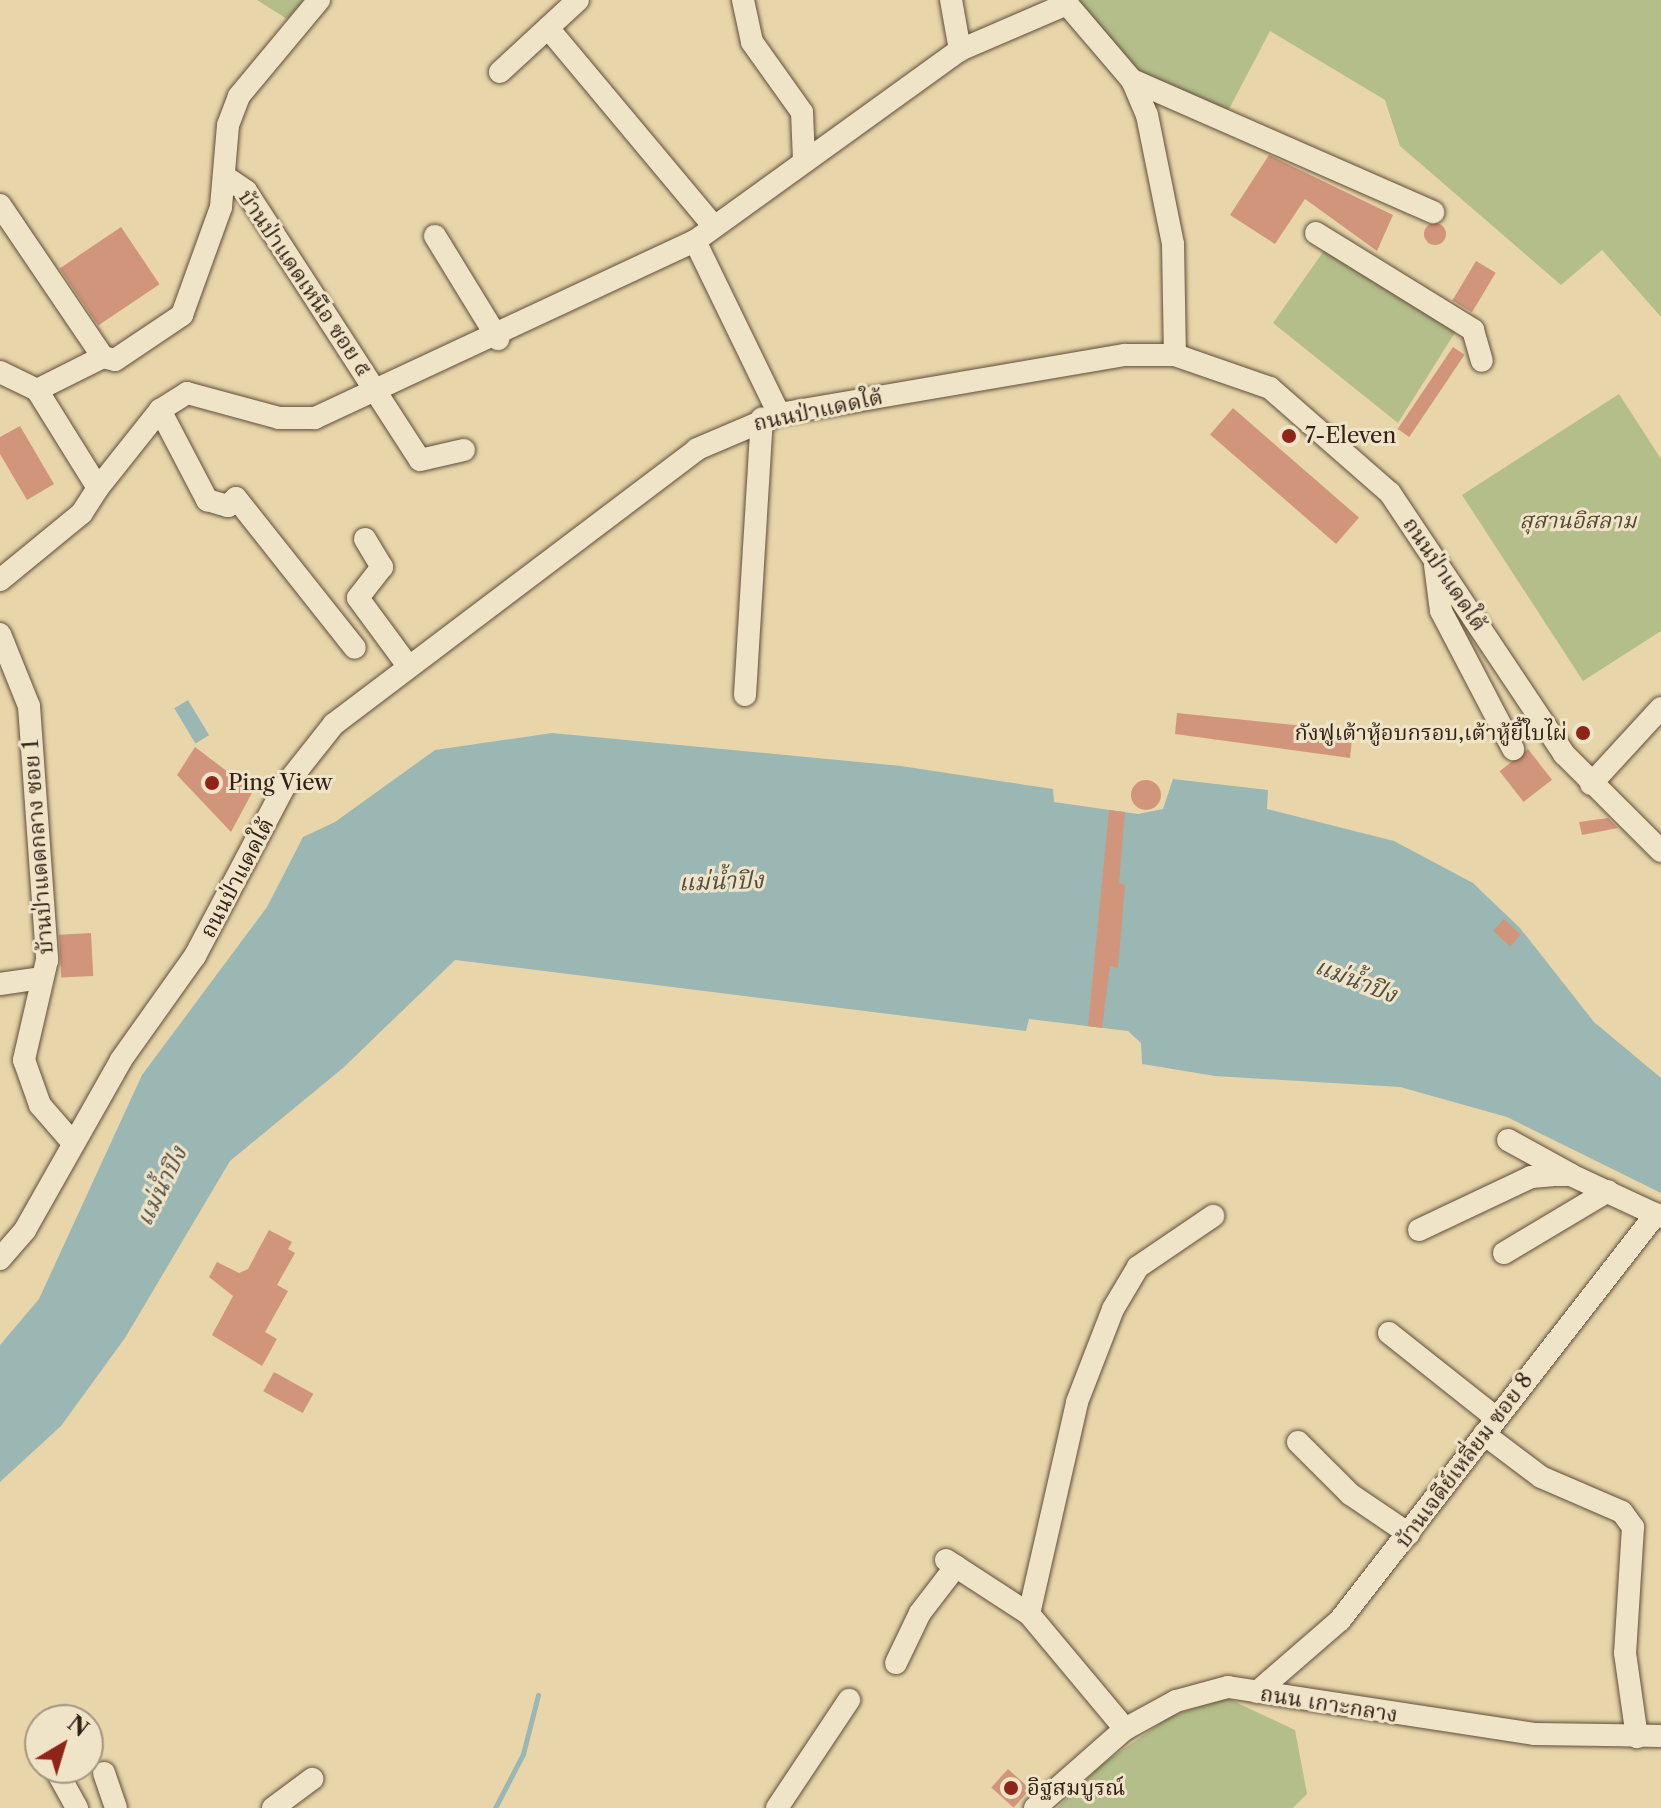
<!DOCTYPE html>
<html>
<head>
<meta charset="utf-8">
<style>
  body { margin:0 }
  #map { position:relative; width:1661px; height:1808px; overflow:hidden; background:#e8d6aa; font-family:"Libre Caslon Text","Noto Serif Thai",serif }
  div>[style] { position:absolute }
  .green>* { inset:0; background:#b4be8a }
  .water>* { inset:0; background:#9bb7b3; transform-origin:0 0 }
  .stream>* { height:5px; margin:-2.5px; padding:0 2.5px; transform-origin:2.5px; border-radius:2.5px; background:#9bb7b3 }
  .building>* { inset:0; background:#d1957c; transform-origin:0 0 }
  .round { border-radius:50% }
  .roads { filter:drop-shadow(0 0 2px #604e3b) drop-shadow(0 0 2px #604e3b) }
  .minor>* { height:22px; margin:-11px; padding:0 11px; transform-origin:11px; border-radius:11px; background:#f0e4c8 }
  .dots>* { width:22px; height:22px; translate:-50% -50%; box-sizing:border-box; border:4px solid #f0e4c8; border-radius:50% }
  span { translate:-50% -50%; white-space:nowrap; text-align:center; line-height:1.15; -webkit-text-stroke:6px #f0e4c8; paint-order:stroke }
  .street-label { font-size:22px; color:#332116 }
  .poi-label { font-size:22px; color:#332116 }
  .left { translate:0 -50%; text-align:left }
  .right { translate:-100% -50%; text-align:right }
  .park-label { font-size:22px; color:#534833; font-style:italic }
  .water-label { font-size:24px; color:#524e45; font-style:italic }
  .north { position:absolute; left:24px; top:1704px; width:80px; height:80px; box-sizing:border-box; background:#f0e4c8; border:2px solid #a49681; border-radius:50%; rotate:38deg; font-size:22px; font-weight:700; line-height:32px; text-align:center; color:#332116 }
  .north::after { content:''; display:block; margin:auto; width:28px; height:36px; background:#8f2418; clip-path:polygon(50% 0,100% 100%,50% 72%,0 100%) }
</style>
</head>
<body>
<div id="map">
  <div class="green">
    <i style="clip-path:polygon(257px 0,304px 0,287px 19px)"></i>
    <i style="clip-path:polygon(1073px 0,1661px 0,1661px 317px,1602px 250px,1561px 285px,1400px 146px,1385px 100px,1270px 31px,1228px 111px,1138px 75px)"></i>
    <i style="clip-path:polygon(1326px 248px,1456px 331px,1398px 423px,1273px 323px)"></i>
    <i style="clip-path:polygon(1619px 394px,1661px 459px,1661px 631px,1583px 681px,1462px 495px)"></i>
    <i style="clip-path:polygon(1227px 1698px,1295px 1730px,1307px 1794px,1293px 1808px,1057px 1808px,1101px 1765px,1171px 1716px)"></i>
  </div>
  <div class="water">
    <i style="left:188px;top:700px;width:41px;height:16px;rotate:59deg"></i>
    <i style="clip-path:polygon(552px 733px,901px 766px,1053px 789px,1054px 802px,1138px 814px,1163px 809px,1173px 779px,1268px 790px,1267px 809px,1394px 841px,1473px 883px,1520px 928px,1594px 1022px,1661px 1078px,1661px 1193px,1507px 1117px,1400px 1087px,1215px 1076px,1142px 1064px,1141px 1043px,1128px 1031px,1029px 1019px,1026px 1031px,455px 960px,343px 1068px,230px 1161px,125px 1338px,61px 1426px,0 1482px,0 1345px,39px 1299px,142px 1075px,267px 907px,303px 837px,335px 822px,435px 750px)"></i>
  </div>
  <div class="stream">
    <i style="left:495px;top:1808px;width:61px;rotate:-62.6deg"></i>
    <i style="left:523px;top:1754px;width:61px;rotate:-75.7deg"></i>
  </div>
  <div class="building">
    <i style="clip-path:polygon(1269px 155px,1393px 215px,1377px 251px,1305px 199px,1275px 244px,1230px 215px)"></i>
    <i class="round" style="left:1424px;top:223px;width:22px;height:22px"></i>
    <i style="left:121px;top:227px;width:69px;height:74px;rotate:56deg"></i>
    <i style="left:1476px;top:261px;width:23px;height:46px;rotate:31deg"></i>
    <i style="left:1453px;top:347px;width:14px;height:99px;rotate:34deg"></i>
    <i style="left:1233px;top:408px;width:167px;height:35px;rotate:41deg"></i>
    <i style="clip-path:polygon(20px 426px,54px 484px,27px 500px,0 454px,0 437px)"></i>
    <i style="clip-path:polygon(1177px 713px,1353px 731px,1350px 758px,1175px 734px)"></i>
    <i style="clip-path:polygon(195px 747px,253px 791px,231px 832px,177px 775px)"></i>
    <i style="left:1528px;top:749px;width:39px;height:36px;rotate:52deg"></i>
    <i class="round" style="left:1131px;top:780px;width:30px;height:30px"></i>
    <i style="clip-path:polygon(1109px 810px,1125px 812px,1119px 883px,1125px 885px,1118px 968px,1110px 966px,1102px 1028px,1088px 1026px)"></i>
    <i style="clip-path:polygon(1608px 818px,1618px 828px,1582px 835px,1579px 822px)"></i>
    <i style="left:1504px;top:919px;width:23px;height:16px;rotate:43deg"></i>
    <i style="left:91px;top:933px;width:43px;height:32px;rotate:87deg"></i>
    <i style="clip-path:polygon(269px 1230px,292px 1242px,288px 1249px,295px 1253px,277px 1285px,288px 1291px,265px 1332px,277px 1339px,262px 1366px,212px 1335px,233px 1296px,209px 1277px,217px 1262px,239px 1273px,248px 1269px)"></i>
    <i style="left:274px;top:1372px;width:45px;height:22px;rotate:29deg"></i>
    <i style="left:1008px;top:1769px;width:30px;height:25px;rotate:42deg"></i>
  </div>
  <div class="roads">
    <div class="minor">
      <i style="left:743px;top:0;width:43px;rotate:77.9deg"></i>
      <i style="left:752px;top:42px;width:86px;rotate:54.5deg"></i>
      <i style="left:802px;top:112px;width:48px;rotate:87.6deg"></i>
      <i style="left:951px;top:0;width:51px;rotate:79.8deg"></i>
      <i style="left:548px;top:28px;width:254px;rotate:50.1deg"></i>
      <i style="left:500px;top:72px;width:106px;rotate:-42.7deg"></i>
      <i style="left:1132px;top:80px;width:329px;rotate:23.7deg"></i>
      <i style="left:227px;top:178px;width:23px;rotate:34deg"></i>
      <i style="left:246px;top:191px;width:320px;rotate:57.1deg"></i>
      <i style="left:420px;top:460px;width:45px;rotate:-12.8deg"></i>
      <i style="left:0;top:205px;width:184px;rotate:55.9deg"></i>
      <i style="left:1316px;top:233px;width:185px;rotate:31.7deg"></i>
      <i style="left:1473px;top:330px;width:32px;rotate:74deg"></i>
      <i style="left:435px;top:236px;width:121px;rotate:58.5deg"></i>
      <i style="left:695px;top:241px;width:192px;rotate:64.1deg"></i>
      <i style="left:0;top:372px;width:41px;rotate:25.9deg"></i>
      <i style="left:37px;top:390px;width:115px;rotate:58.1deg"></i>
      <i style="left:98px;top:488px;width:30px;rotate:123deg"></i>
      <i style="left:82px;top:513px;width:106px;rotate:140.7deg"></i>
      <i style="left:37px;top:390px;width:74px;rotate:-26.6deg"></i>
      <i style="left:103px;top:357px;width:12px;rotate:14deg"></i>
      <i style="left:115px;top:360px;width:81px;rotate:-33.9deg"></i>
      <i style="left:182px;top:315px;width:115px;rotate:-70.1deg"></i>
      <i style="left:221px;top:207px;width:82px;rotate:-85.1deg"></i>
      <i style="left:228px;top:125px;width:31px;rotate:-69deg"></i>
      <i style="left:239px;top:96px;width:125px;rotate:-50.2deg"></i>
      <i style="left:160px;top:410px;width:102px;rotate:62.4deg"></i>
      <i style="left:207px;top:500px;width:22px;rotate:16deg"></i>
      <i style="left:228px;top:506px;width:11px;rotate:-45deg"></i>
      <i style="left:236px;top:498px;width:191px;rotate:51.6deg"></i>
      <i style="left:98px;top:488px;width:100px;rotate:-51.5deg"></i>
      <i style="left:160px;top:410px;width:32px;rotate:-32deg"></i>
      <i style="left:187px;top:393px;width:95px;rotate:15.2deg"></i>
      <i style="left:279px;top:418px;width:36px"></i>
      <i style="left:315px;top:418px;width:419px;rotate:-25deg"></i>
      <i style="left:695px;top:241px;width:327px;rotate:-35.8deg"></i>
      <i style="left:960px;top:50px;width:116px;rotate:-23.3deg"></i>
      <i style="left:1067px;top:4px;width:100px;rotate:49.5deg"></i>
      <i style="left:1132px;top:80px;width:38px;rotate:67deg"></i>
      <i style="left:1147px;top:115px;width:132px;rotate:78.6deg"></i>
      <i style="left:1173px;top:244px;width:111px;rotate:89deg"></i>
      <i style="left:365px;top:539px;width:33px;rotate:59deg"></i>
      <i style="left:382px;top:567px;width:39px;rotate:128deg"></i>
      <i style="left:358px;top:598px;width:81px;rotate:53.6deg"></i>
      <i style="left:1435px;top:565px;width:46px;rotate:82.6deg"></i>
      <i style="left:1441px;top:611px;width:156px;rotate:62.4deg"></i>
      <i style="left:0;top:634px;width:78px;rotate:68.1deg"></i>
      <i style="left:29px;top:706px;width:255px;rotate:85.9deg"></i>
      <i style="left:47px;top:960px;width:103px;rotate:103deg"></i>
      <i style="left:24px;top:1060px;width:48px;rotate:70.4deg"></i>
      <i style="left:40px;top:1105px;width:50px;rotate:49deg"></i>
      <i style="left:745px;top:695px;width:277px;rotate:-86.5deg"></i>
      <i style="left:1591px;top:784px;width:103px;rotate:-47.4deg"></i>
      <i style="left:0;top:984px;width:41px;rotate:-8.3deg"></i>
      <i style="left:1508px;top:1140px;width:71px;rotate:28.7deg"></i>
      <i style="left:1419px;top:1230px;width:124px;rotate:-25.3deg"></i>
      <i style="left:1531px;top:1177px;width:21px;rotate:-5deg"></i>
      <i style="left:1552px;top:1175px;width:19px"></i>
      <i style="left:1571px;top:1175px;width:99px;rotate:25deg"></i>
      <i style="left:1504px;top:1253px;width:121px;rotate:-30.8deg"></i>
      <i style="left:0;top:1259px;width:38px;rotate:-49deg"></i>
      <i style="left:25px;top:1230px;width:195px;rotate:-60.5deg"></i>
      <i style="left:121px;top:1060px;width:128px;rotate:-54.6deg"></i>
      <i style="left:195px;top:956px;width:191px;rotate:-62.2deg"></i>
      <i style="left:284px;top:787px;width:80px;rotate:-51.6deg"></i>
      <i style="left:334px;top:724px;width:455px;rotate:-37.1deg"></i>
      <i style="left:697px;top:449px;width:89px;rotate:-23.1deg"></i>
      <i style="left:779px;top:414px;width:351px;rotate:-9.7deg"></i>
      <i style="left:1125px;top:355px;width:50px"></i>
      <i style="left:1175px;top:355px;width:101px;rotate:19.2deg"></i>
      <i style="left:1270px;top:388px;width:159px;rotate:41.2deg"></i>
      <i style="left:1390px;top:493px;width:314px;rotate:56.3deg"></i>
      <i style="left:1564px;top:754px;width:137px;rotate:45deg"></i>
      <i style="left:1389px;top:1333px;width:135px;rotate:38.4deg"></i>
      <i style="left:1484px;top:1434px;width:71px;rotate:37deg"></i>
      <i style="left:1541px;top:1477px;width:88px;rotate:23.4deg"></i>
      <i style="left:1622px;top:1512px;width:19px;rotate:54deg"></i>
      <i style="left:1633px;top:1527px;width:126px;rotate:93.6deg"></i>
      <i style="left:1625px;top:1653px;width:85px;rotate:81.9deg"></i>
      <i style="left:1298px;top:1442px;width:74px;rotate:45deg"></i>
      <i style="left:1350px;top:1494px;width:71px;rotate:34.1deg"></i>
      <i style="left:946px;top:1560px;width:99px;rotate:33deg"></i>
      <i style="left:1029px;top:1614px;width:150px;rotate:50.1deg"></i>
      <i style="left:1029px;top:1614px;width:217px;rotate:-77.2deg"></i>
      <i style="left:1077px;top:1402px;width:100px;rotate:-68.8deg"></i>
      <i style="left:1113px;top:1309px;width:49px;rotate:-59.2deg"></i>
      <i style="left:1138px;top:1267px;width:91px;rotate:-34.2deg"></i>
      <i style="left:896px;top:1663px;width:55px;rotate:-64.4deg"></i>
      <i style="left:920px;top:1613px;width:59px;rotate:-52.5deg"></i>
      <i style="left:1257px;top:1692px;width:110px;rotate:-40.9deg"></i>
      <i style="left:1340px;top:1620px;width:514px;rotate:-52.11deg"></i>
      <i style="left:55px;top:1768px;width:46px;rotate:61.2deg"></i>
      <i style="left:104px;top:1773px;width:37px;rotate:71deg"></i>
      <i style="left:273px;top:1808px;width:49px;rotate:-36.6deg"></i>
      <i style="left:777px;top:1808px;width:130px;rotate:-56.3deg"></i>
      <i style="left:1035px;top:1808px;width:120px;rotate:-41.3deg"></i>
      <i style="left:1125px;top:1729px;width:58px;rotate:-28.8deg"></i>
      <i style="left:1176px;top:1701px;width:54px;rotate:-15.1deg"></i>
      <i style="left:1228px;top:1687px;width:311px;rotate:8.7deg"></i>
      <i style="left:1535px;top:1734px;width:126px;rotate:0.9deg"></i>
    </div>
  </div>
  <div class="dots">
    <i style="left:1289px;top:436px;background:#8f2418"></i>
    <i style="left:1583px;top:733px;background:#8f2418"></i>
    <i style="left:212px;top:783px;background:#8f2418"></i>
    <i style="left:1011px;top:1788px;background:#8f2418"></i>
  </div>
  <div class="street-label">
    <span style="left:305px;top:283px;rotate:56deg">บ้านป่าแดดเหนือ ซอย ๕</span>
    <span style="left:818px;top:410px;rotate:-12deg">ถนนป่าแดดใต้</span>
    <span style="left:1445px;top:574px;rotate:56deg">ถนนป่าแดดใต้</span>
    <span style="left:38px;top:847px;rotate:-94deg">บ้านป่าแดดกลาง ซอย 1</span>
    <span style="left:237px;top:878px;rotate:-62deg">ถนนป่าแดดใต้</span>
    <span style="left:1464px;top:1460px;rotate:-53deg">บ้านเจดีย์เหลี่ยม ซอย 8</span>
    <span style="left:1329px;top:1704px;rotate:9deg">ถนน เกาะกลาง</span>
  </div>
  <div class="poi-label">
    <span class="left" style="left:1305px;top:436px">7-Eleven</span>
    <span class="right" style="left:1567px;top:733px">กังฟูเต้าหู้อบกรอบ,เต้าหู้ยี้ใบไผ่</span>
    <span class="left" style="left:228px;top:783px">Ping View</span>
    <span class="left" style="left:1027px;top:1788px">อิฐสมบูรณ์</span>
  </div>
  <div class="park-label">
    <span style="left:1578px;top:521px">สุสานอิสลาม</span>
  </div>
  <div class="water-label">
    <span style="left:721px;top:881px;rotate:-2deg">แม่น้ำปิง</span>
    <span style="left:1356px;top:980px;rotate:21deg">แม่น้ำปิง</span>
    <span style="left:161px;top:1186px;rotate:-64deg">แม่น้ำปิง</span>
  </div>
  <div class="north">N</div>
</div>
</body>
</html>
